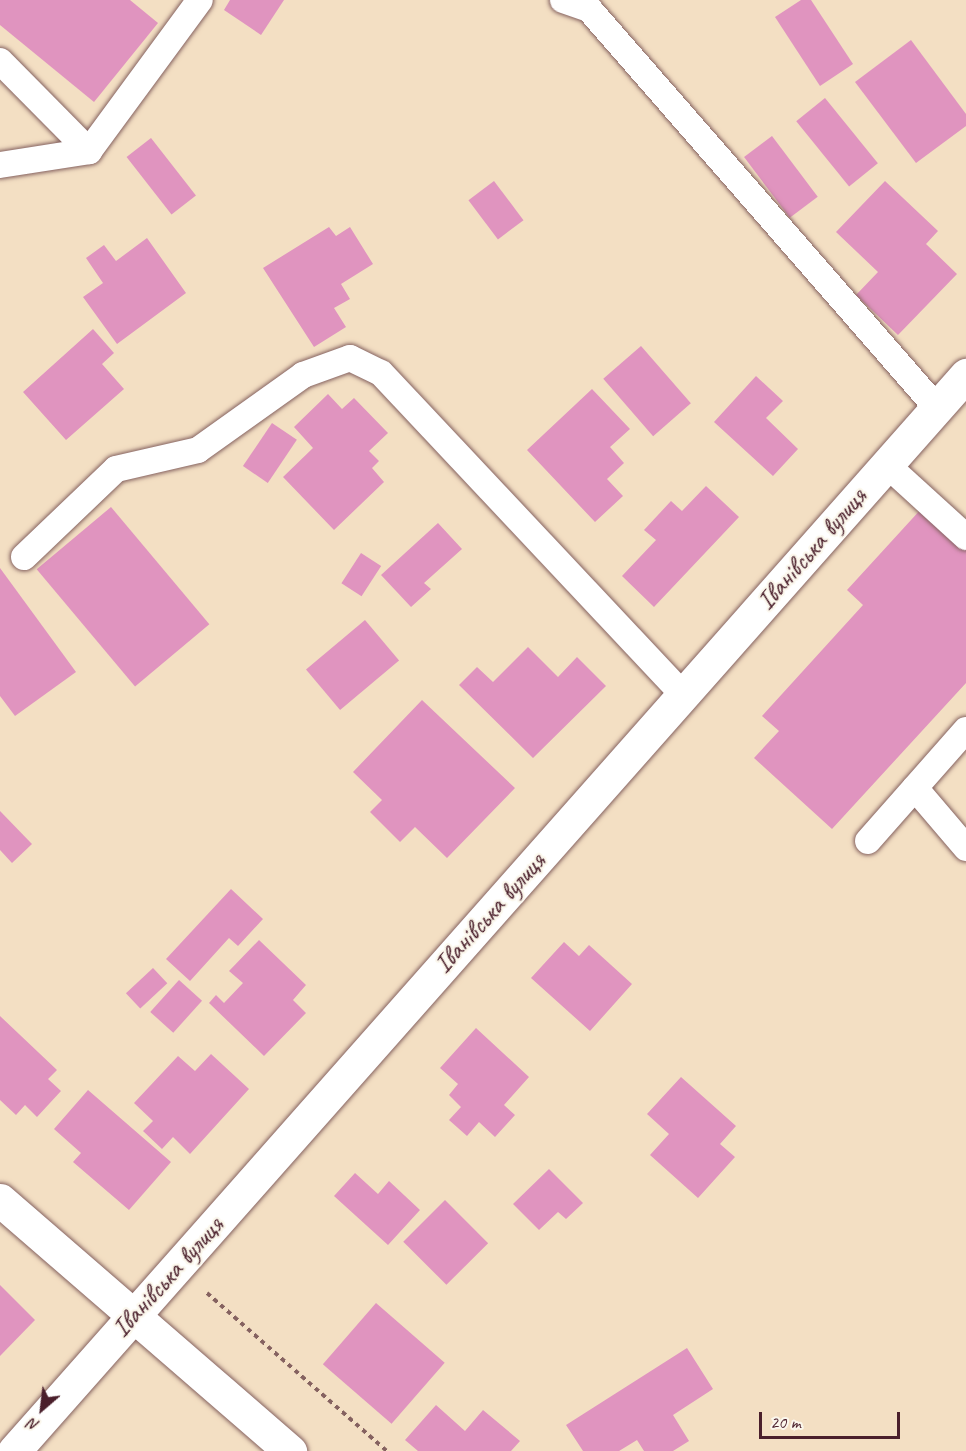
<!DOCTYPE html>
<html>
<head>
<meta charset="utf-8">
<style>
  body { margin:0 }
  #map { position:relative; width:966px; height:1451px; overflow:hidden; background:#f3dfc3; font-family:Caveat,sans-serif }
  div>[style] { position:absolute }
  .building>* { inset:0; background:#e094bf; transform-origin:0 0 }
  .path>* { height:4px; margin-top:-2px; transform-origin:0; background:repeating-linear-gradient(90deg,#856260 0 4.5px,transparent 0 9px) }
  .roads { filter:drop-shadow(0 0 2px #856260) drop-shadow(0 0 2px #856260) }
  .service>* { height:26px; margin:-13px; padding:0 13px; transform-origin:13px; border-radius:13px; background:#fff }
  .minor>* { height:33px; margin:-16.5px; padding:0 16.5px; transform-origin:16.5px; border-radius:16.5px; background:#fff }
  span { translate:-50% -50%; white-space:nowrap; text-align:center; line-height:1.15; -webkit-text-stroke:4.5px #fbf7ec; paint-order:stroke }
  .street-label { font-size:26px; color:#4a1f2b }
  .north { position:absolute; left:12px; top:1379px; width:60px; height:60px; -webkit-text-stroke:4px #fbf7ec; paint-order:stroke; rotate:208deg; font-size:16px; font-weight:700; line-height:24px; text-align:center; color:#4a1f2b }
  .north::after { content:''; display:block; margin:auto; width:21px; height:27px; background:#4a1f2b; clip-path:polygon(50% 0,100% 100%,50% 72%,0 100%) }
  .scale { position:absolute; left:759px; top:1412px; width:141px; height:27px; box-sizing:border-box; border:3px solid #4a1f2b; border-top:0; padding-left:8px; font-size:18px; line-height:21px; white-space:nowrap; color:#4a1f2b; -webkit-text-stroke:4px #fbf7ec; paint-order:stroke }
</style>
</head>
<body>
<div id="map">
  <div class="building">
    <i style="clip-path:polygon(0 0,130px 0,158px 23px,94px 102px,0 25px)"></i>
    <i style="clip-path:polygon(230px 0,284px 0,261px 35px,224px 10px)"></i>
    <i style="clip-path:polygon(801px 0,811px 0,853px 64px,820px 86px,775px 17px)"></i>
    <i style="clip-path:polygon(911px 40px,966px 114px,966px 126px,916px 163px,855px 82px)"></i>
    <i style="left:825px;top:98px;width:84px;height:37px;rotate:51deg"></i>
    <i style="left:772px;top:136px;width:76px;height:35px;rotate:53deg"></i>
    <i style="left:151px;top:138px;width:73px;height:31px;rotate:52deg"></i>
    <i style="left:494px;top:181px;width:49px;height:32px;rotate:53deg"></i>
    <i style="clip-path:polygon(885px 181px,938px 231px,926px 244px,957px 274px,898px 335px,856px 295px,878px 272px,836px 232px)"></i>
    <i style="clip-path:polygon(329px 227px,336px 236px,350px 227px,373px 264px,341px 284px,350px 299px,334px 308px,346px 327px,314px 347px,263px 268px)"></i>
    <i style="clip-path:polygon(147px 238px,186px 293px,117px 344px,83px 297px,103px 283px,86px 258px,104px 245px,116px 261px)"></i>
    <i style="clip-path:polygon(93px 329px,114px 353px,102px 364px,124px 389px,66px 440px,23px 392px)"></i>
    <i style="left:641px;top:346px;width:76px;height:50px;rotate:49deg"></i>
    <i style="clip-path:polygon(756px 376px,783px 401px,766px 418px,798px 449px,773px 476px,714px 422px)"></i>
    <i style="clip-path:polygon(592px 389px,630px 429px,610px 447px,624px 463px,607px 479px,623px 496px,595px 522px,527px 450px)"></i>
    <i style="clip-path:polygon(328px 394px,342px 409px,354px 398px,388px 433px,369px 451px,379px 461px,372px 468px,384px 482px,334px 530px,283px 477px,313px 448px,294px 427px)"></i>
    <i style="left:272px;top:423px;width:30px;height:52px;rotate:34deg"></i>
    <i style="clip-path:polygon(706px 486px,739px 517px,654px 607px,622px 576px,656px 540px,644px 530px,671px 501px,682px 511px)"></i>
    <i style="left:111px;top:507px;width:153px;height:97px;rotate:50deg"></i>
    <i style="clip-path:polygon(922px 508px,966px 549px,966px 683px,832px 829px,754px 758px,779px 731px,762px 716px,863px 605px,847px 590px)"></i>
    <i style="clip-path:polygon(438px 523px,462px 549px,424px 583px,431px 589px,411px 607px,381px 575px)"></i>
    <i style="left:361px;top:553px;width:24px;height:36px;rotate:33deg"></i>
    <i style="clip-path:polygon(0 568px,76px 672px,15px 716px,0 696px)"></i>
    <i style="left:365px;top:620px;width:53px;height:77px;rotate:50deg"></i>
    <i style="clip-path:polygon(528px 647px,558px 677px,577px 657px,606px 686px,533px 758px,459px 685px,477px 667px,493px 682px)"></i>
    <i style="clip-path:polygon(422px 700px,515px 788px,447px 858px,415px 827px,400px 842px,370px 812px,382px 800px,353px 772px)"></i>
    <i style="clip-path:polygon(0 811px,32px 844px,12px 863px,0 850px)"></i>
    <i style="clip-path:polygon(231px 889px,263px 919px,238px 946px,229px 938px,190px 981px,166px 959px)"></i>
    <i style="clip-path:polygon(259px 940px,306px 985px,293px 1000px,306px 1013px,264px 1056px,209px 1003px,216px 995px,224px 1003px,243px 983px,229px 971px)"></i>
    <i style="clip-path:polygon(564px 942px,579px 956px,589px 945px,632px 984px,590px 1031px,531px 978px)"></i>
    <i style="left:153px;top:968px;width:21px;height:37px;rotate:47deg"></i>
    <i style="left:179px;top:980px;width:31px;height:43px;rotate:42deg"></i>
    <i style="clip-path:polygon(0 1016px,57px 1070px,48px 1079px,61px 1091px,37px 1117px,25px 1105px,16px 1115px,0 1100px)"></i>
    <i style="clip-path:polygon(476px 1028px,529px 1077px,504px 1105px,515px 1115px,495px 1137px,479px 1122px,467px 1136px,449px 1120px,461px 1107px,449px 1095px,458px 1084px,440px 1068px)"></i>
    <i style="clip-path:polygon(211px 1054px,249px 1089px,190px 1154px,173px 1137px,162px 1149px,143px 1131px,153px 1121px,134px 1103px,178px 1056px,195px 1071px)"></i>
    <i style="clip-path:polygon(681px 1077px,736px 1126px,720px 1144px,735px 1157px,698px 1198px,650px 1155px,669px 1134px,647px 1114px)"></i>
    <i style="clip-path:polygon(88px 1090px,171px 1162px,129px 1210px,73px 1162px,81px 1153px,54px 1129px)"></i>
    <i style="clip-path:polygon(549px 1169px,583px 1203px,566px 1219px,558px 1212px,539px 1230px,513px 1204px)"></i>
    <i style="clip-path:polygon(355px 1173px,378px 1194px,389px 1181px,420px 1210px,388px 1245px,334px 1196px)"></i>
    <i style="left:445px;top:1200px;width:61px;height:59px;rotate:45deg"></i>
    <i style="clip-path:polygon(0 1285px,35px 1320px,0 1356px)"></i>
    <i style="left:376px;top:1303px;width:91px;height:81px;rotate:41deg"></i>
    <i style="clip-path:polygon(687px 1348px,713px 1389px,673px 1415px,689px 1441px,673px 1451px,644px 1451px,637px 1440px,619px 1451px,583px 1451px,566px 1425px)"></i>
    <i style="clip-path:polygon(436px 1405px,465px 1431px,483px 1410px,520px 1441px,511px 1451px,418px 1451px,405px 1440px)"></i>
  </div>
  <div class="path">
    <i style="left:207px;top:1293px;width:240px;rotate:41.3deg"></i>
  </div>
  <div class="roads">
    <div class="service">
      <i style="left:563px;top:0;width:28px;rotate:19deg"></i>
      <i style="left:589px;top:9px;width:529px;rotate:48.91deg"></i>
      <i style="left:0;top:61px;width:127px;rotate:45.3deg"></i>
      <i style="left:0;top:165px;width:90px;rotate:-8.9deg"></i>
      <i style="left:89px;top:151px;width:187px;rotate:-53.7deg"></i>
      <i style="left:887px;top:465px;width:107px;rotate:42.3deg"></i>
      <i style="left:24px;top:557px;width:127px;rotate:-43.7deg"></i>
      <i style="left:116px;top:469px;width:84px;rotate:-13deg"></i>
      <i style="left:198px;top:450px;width:129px;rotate:-35.5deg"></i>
      <i style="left:303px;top:375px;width:50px;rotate:-19.9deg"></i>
      <i style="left:350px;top:358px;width:34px;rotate:26deg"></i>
      <i style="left:381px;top:373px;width:441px;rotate:46.8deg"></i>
      <i style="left:915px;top:788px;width:79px;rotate:49.6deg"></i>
      <i style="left:868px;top:841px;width:148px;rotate:-48.6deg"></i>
    </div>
    <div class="minor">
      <i style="left:0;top:1200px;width:384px;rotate:40.9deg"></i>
      <i style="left:14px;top:1451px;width:1437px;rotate:-48.5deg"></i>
    </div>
  </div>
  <div class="street-label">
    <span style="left:812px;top:549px;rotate:-49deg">Іванівська вулиця</span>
    <span style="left:490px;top:913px;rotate:-48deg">Іванівська вулиця</span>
    <span style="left:168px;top:1277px;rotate:-48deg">Іванівська вулиця</span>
  </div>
  <div class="north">N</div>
  <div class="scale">20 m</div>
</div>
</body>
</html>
